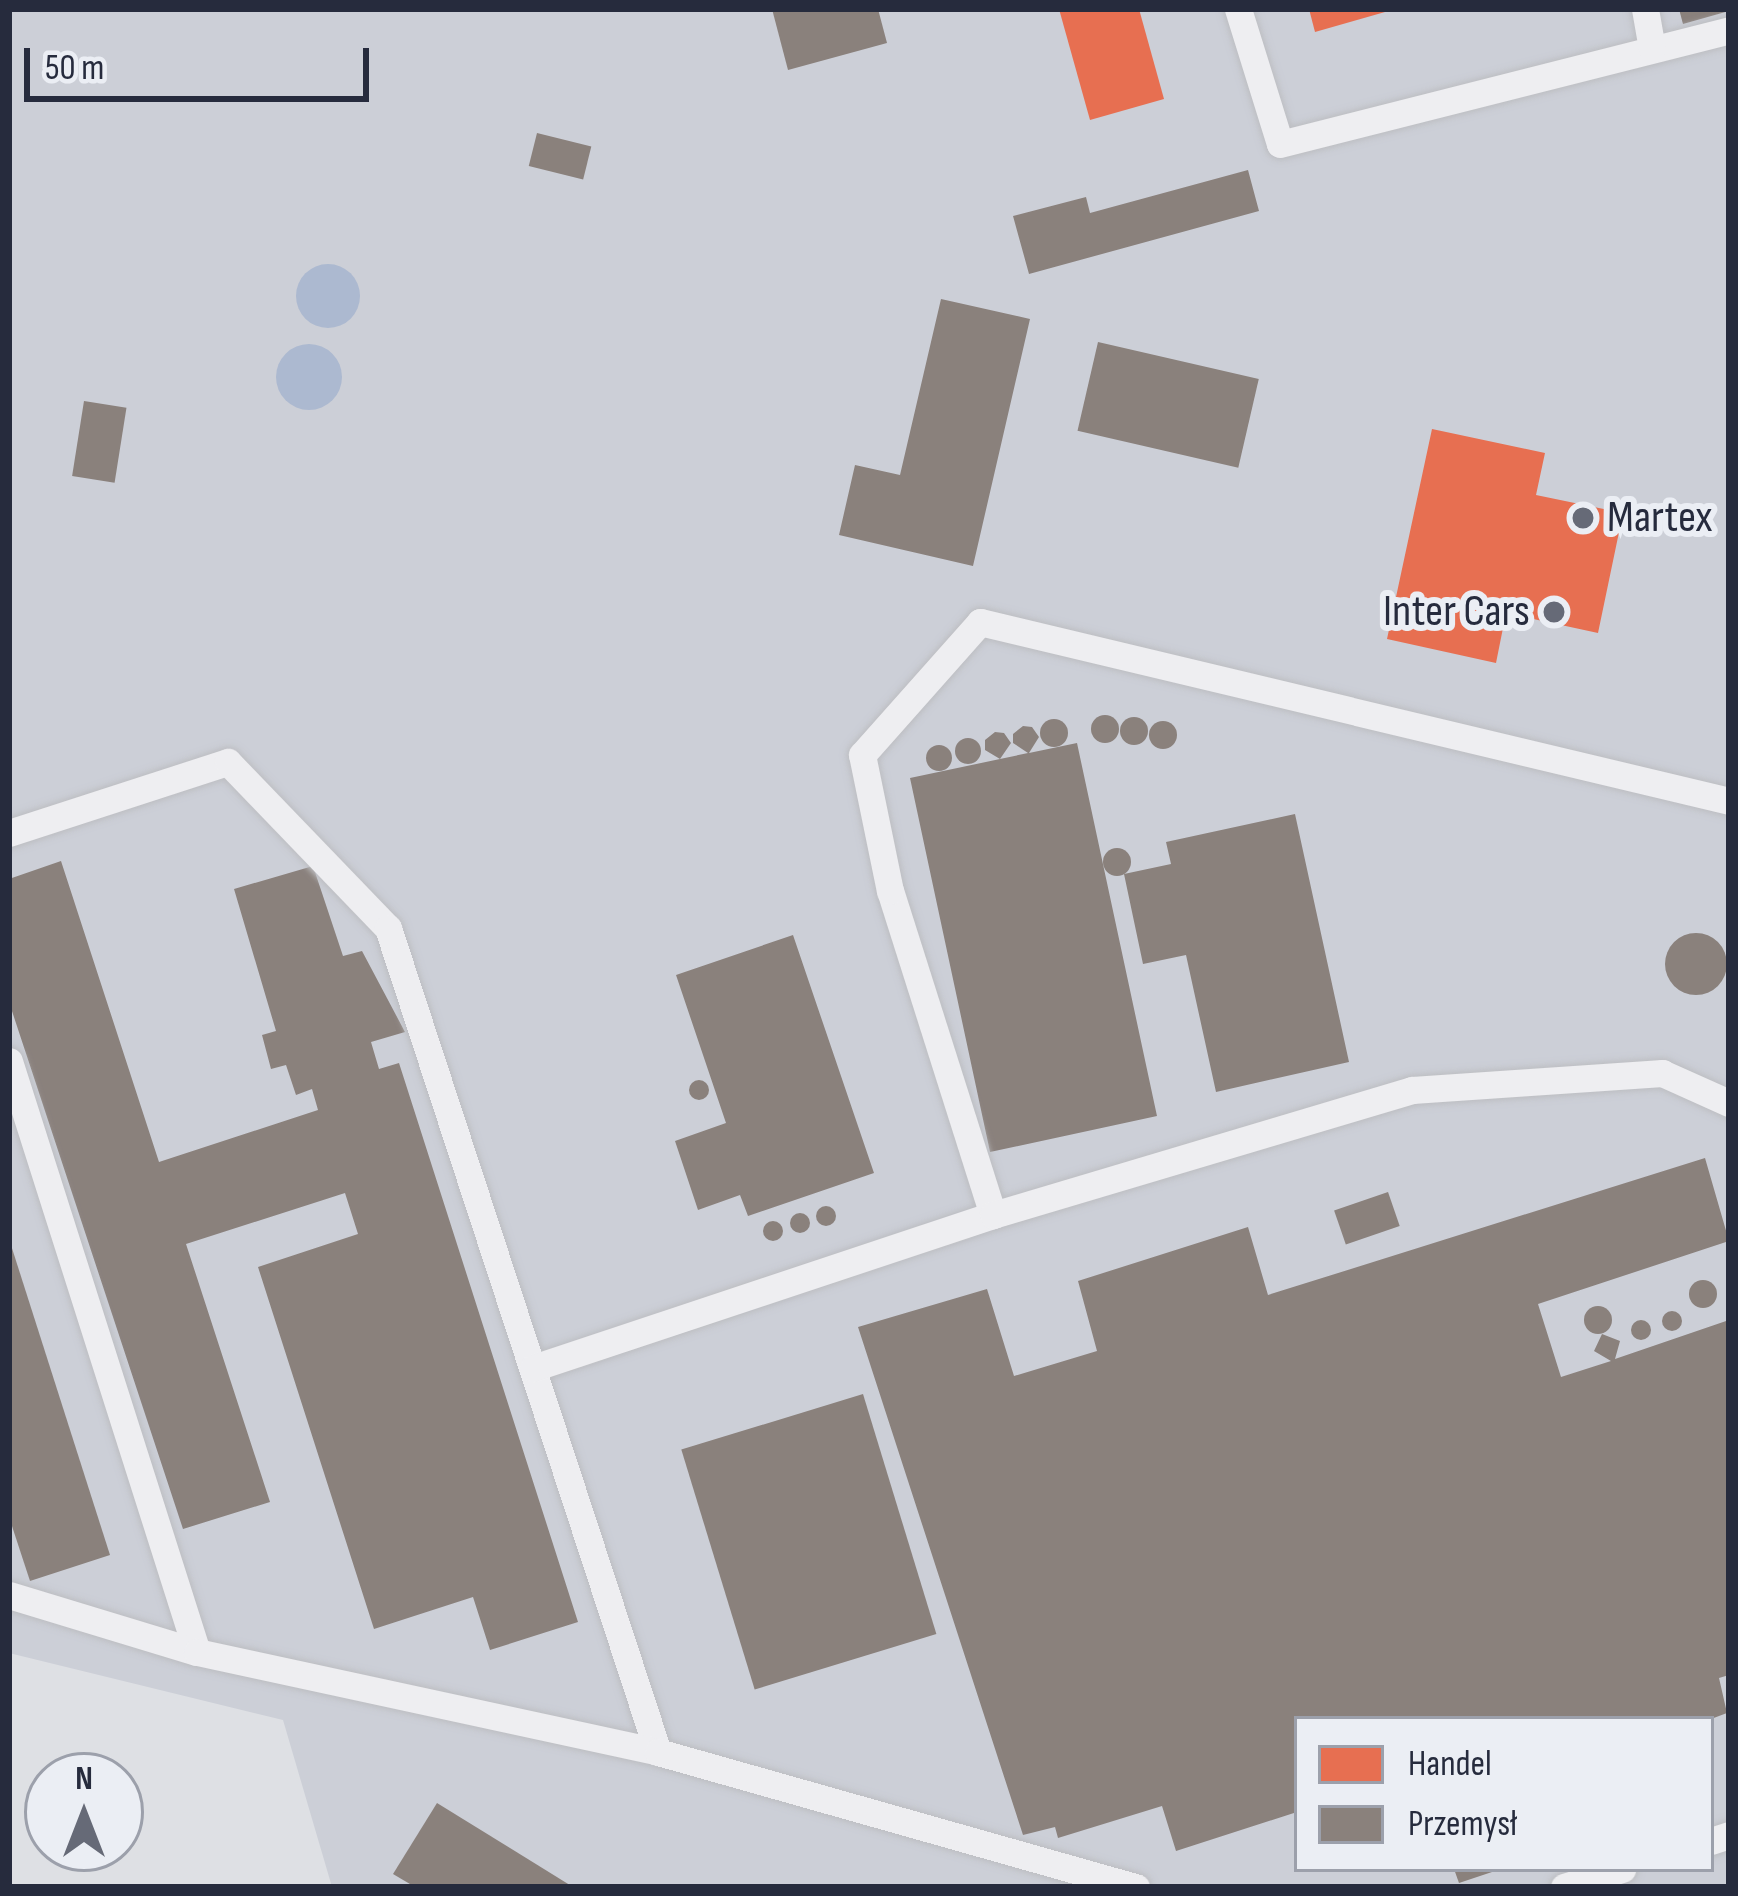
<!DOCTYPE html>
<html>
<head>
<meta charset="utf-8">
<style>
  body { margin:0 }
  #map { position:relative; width:1738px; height:1896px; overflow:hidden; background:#dee0e4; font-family:"Sofia Sans Condensed",sans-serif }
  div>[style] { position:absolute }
  .built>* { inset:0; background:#cccfd7 }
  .water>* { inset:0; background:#acb9d0 }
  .round { border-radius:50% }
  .shops>* { inset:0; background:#e76f51 }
  .industry>* { inset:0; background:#8a817c; transform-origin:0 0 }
  .roads { filter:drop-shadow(0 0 3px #bdbec2) drop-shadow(0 0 3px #bdbec2) }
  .service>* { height:27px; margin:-13.5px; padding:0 13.5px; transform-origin:13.5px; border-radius:13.5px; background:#eeeef1 }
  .dots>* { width:33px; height:33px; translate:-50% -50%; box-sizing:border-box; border:6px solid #ebeef4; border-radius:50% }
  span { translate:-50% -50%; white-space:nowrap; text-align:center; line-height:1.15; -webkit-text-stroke:12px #ebeef4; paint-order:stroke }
  .poi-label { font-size:45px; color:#262b3d }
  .left { translate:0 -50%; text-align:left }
  .right { translate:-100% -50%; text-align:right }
  .frame { position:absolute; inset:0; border:12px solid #262b3d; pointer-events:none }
  .legend { position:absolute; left:1294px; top:1716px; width:420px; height:156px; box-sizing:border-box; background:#ebeef4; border:3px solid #9ca0ab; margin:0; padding:15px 21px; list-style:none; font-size:36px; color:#262b3d }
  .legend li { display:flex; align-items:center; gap:24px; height:60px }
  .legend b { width:60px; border:3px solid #9ca0ab }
  .north { position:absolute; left:24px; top:1752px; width:120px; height:120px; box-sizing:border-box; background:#ebeef4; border:3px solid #9ca0ab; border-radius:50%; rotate:0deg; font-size:33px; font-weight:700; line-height:48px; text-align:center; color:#262b3d }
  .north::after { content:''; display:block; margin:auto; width:42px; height:54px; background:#666a77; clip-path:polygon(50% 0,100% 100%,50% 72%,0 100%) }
  .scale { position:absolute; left:24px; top:48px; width:345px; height:54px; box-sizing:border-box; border:6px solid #262b3d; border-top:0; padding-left:15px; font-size:36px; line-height:42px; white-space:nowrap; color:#262b3d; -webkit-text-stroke:9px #ebeef4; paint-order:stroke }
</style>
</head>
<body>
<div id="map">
  <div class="built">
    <i style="clip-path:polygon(evenodd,9px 9px,1729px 9px,1729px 1887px,332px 1887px,283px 1720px,9px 1653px,9px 9px,1297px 1719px,1711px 1719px,1711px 1869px,1297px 1869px,1297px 1719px)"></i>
  </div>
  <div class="water">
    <i class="round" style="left:296px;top:264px;width:64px;height:64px"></i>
    <i class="round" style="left:276px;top:344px;width:66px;height:66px"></i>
  </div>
  <div class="shops">
    <i style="clip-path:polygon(1059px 9px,1139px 9px,1164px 99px,1090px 120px)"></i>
    <i style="clip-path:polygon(1309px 9px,1392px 9px,1392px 10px,1315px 32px)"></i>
    <i style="clip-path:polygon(1432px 429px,1545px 453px,1536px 495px,1623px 513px,1598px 633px,1506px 613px,1496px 663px,1387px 639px)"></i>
  </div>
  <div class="industry">
    <i style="clip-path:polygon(772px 9px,878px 9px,887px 43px,788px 70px)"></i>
    <i style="clip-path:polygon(1679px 9px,1729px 9px,1729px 11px,1683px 24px)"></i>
    <i style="left:537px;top:133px;width:56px;height:34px;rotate:14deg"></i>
    <i style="clip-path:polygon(1248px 170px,1259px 211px,1029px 274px,1013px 216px,1086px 197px,1090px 213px)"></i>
    <i style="clip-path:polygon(941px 299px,1030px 319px,973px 566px,839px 535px,855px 465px,900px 475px)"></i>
    <i style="left:1098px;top:342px;width:165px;height:91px;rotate:13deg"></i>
    <i style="left:84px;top:401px;width:43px;height:76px;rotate:9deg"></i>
    <i class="round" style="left:1091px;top:715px;width:28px;height:28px"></i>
    <i class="round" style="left:1120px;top:717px;width:28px;height:28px"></i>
    <i class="round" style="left:1040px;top:719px;width:28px;height:28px"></i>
    <i class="round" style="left:1149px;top:721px;width:28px;height:28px"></i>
    <i style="clip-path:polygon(1023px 726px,1032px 727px,1039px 737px,1029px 753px,1077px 743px,1157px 1116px,990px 1152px,910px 778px,1000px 759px,985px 750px,985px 740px,995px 732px,1004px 733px,1011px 743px,1000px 759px,1028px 753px,1013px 743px,1013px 734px)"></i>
    <i class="round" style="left:955px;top:738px;width:26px;height:26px"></i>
    <i class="round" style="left:926px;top:745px;width:26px;height:26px"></i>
    <i style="clip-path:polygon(1295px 814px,1349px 1062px,1216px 1092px,1186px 955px,1143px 964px,1124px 874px,1171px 864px,1166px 842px)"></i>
    <i class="round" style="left:1103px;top:848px;width:28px;height:28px"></i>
    <i style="clip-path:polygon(61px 861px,159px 1162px,318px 1110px,312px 1089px,296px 1095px,286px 1065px,271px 1069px,262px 1035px,276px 1031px,234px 889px,313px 866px,343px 956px,362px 951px,405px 1032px,371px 1042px,379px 1069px,399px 1063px,578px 1622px,490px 1650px,473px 1597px,374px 1629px,258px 1267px,358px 1234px,345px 1193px,186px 1244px,270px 1502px,183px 1529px,9px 1002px,9px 879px)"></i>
    <i class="round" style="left:1665px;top:933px;width:62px;height:62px"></i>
    <i style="clip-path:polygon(793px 935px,874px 1173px,748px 1216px,740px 1195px,698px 1210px,675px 1141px,726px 1123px,676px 975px)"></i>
    <i class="round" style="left:689px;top:1080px;width:20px;height:20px"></i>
    <i style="clip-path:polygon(1705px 1158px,1729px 1241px,1538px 1304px,1561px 1377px,1611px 1361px,1594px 1351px,1602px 1334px,1620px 1341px,1615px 1359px,1729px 1320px,1729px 1675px,1719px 1678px,1727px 1713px,1711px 1719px,1297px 1719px,1297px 1812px,1176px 1851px,1162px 1806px,1058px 1838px,1055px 1827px,1023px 1835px,858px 1327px,987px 1289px,1014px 1376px,1097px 1351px,1078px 1281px,1248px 1227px,1268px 1295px)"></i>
    <i style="left:1388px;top:1192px;width:36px;height:57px;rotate:71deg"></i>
    <i class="round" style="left:816px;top:1206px;width:20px;height:20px"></i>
    <i class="round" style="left:790px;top:1213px;width:20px;height:20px"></i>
    <i class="round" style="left:763px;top:1221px;width:20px;height:20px"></i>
    <i style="clip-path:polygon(10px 1242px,110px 1555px,30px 1581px,9px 1517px)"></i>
    <i class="round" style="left:1689px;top:1280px;width:28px;height:28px"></i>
    <i class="round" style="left:1584px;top:1306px;width:28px;height:28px"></i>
    <i class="round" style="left:1662px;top:1311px;width:20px;height:20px"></i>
    <i class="round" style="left:1631px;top:1320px;width:20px;height:20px"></i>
    <i style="left:863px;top:1394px;width:251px;height:190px;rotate:73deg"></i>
    <i style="clip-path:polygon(437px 1803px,573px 1887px,415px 1887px,393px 1874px)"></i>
    <i style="clip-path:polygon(1454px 1869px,1498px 1869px,1498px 1870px,1459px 1883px)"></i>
  </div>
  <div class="roads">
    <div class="service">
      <i style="left:1238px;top:9px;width:141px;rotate:72.7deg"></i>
      <i style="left:1280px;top:144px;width:463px;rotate:-14.2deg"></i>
      <i style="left:1645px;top:9px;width:40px;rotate:80deg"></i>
      <i style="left:9px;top:833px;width:230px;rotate:-18deg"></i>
      <i style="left:228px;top:762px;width:231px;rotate:46.1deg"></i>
      <i style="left:388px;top:928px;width:867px;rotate:71.86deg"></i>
      <i style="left:9px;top:1061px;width:620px;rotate:72.35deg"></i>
      <i style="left:993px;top:1215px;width:340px;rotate:-107.6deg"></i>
      <i style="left:890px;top:891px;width:139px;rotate:-101.6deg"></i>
      <i style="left:862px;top:755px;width:178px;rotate:-48.4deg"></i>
      <i style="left:980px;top:622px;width:770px;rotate:13.44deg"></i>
      <i style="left:533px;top:1368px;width:485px;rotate:-18.4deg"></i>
      <i style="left:993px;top:1215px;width:437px;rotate:-16.6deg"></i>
      <i style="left:1412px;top:1090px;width:251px;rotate:-3.9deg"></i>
      <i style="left:1662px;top:1073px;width:73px;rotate:24.1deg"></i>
      <i style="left:9px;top:1595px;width:196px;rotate:16.9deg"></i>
      <i style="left:197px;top:1652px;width:472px;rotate:12.2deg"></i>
      <i style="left:658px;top:1752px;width:497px;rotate:15.8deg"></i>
      <i style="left:1711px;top:1841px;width:19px;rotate:-18deg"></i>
      <i style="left:1564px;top:1887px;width:61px;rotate:-17.2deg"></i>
    </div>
  </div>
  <div class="dots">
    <i style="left:1583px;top:518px;background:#666a77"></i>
    <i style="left:1554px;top:612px;background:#666a77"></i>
  </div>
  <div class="poi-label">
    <span class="left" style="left:1607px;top:518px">Martex</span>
    <span class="right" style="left:1530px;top:612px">Inter Cars</span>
  </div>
  <div class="frame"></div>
  <ul class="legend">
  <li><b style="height:33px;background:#e76f51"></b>Handel</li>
  <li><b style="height:33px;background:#8a817c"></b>Przemysł</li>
  </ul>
  <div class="north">N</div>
  <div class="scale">50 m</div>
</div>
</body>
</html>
